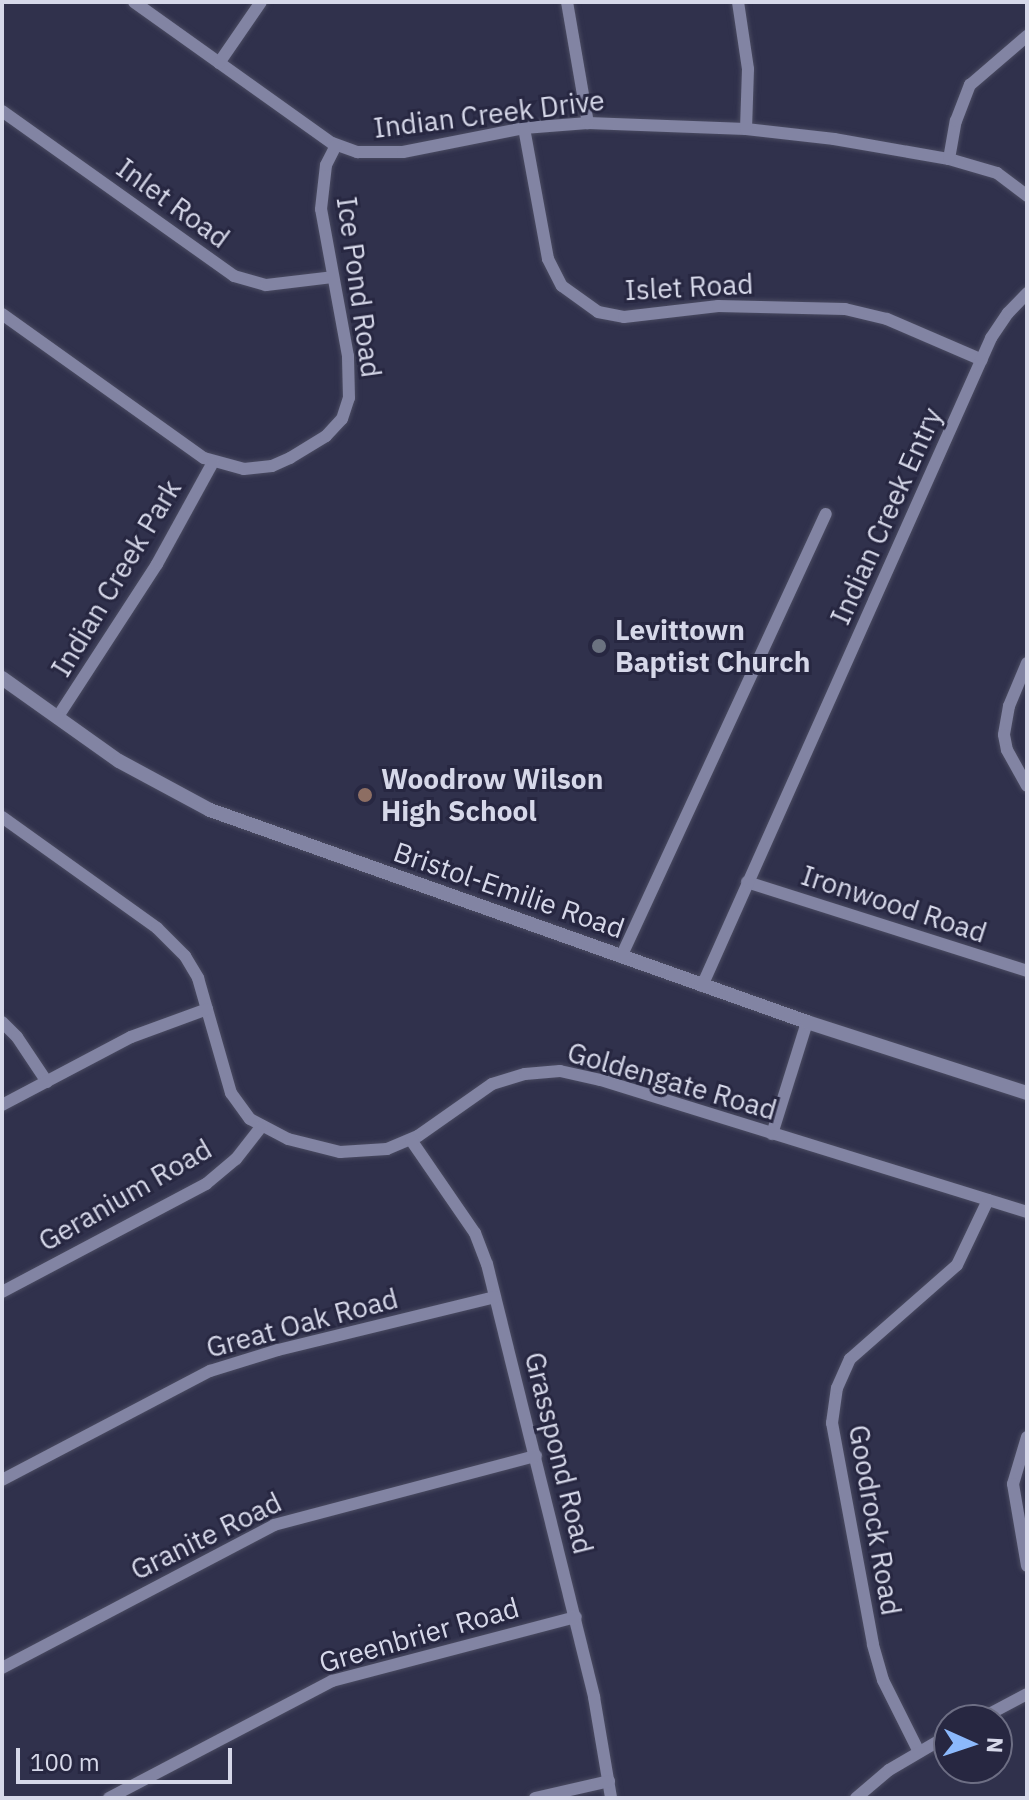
<!DOCTYPE html>
<html>
<head>
<meta charset="utf-8">
<style>
  body { margin:0 }
  #map { position:relative; width:1029px; height:1800px; overflow:hidden; background:#30314c; font-family:"IBM Plex Sans",sans-serif }
  div>[style] { position:absolute }
  .roads { filter:drop-shadow(0 0 2px #4a4b61) drop-shadow(0 0 2px #4a4b61) }
  .minor>* { height:12px; margin:-6px; padding:0 6px; transform-origin:6px; border-radius:6px; background:#8284a3 }
  .tertiary>* { height:14px; margin:-7px; padding:0 7px; transform-origin:7px; border-radius:7px; background:#8284a3 }
  .dots>* { width:22px; height:22px; translate:-50% -50%; box-sizing:border-box; border:4px solid #272741; border-radius:50% }
  span { translate:-50% -50%; white-space:nowrap; text-align:center; line-height:1.15; -webkit-text-stroke:6px #272741; paint-order:stroke }
  .street-label { font-size:28px; color:#d6d8e9 }
  .poi-label { font-size:28px; color:#d6d8e9; font-weight:700 }
  .left { translate:0 -50%; text-align:left }
  .frame { position:absolute; inset:0; border:4px solid #d6d8e9; pointer-events:none }
  .north { position:absolute; left:933px; top:1704px; width:80px; height:80px; box-sizing:border-box; background:#272741; border:2px solid #6d6e84; border-radius:50%; rotate:93deg; font-size:22px; font-weight:700; line-height:32px; text-align:center; color:#d6d8e9 }
  .north::after { content:''; display:block; margin:auto; width:28px; height:36px; background:#8cb9fc; clip-path:polygon(50% 0,100% 100%,50% 72%,0 100%) }
  .scale { position:absolute; left:16px; top:1748px; width:216px; height:36px; box-sizing:border-box; border:4px solid #d6d8e9; border-top:0; padding-left:10px; font-size:24px; line-height:28px; white-space:nowrap; color:#d6d8e9; -webkit-text-stroke:6px #272741; paint-order:stroke }
</style>
</head>
<body>
<div id="map">
  <div class="roads">
    <div class="minor">
      <i style="left:134px;top:2px;width:243px;rotate:35.5deg"></i>
      <i style="left:332px;top:143px;width:27px;rotate:20deg"></i>
      <i style="left:357px;top:152px;width:46px"></i>
      <i style="left:403px;top:152px;width:123px;rotate:-11.2deg"></i>
      <i style="left:524px;top:128px;width:64px;rotate:-4.5deg"></i>
      <i style="left:588px;top:123px;width:158px;rotate:2.2deg"></i>
      <i style="left:746px;top:129px;width:89px;rotate:6.5deg"></i>
      <i style="left:834px;top:139px;width:117px;rotate:9.9deg"></i>
      <i style="left:949px;top:159px;width:50px;rotate:16.3deg"></i>
      <i style="left:997px;top:173px;width:38px;rotate:37deg"></i>
      <i style="left:567px;top:2px;width:123px;rotate:80.2deg"></i>
      <i style="left:738px;top:2px;width:68px;rotate:81.5deg"></i>
      <i style="left:748px;top:69px;width:60px;rotate:91.9deg"></i>
      <i style="left:219px;top:63px;width:74px;rotate:-55.5deg"></i>
      <i style="left:2px;top:111px;width:285px;rotate:35.4deg"></i>
      <i style="left:234px;top:276px;width:33px;rotate:16deg"></i>
      <i style="left:266px;top:285px;width:67px;rotate:-6.8deg"></i>
      <i style="left:524px;top:128px;width:133px;rotate:79.6deg"></i>
      <i style="left:548px;top:259px;width:30px;rotate:63deg"></i>
      <i style="left:562px;top:286px;width:44px;rotate:35.8deg"></i>
      <i style="left:598px;top:312px;width:26px;rotate:11deg"></i>
      <i style="left:624px;top:317px;width:95px;rotate:-6.7deg"></i>
      <i style="left:718px;top:306px;width:127px;rotate:1.4deg"></i>
      <i style="left:845px;top:309px;width:43px;rotate:13.4deg"></i>
      <i style="left:887px;top:319px;width:103px;rotate:23.3deg"></i>
      <i style="left:949px;top:159px;width:39px;rotate:-80deg"></i>
      <i style="left:956px;top:121px;width:39px;rotate:-69deg"></i>
      <i style="left:970px;top:85px;width:75px;rotate:-40.7deg"></i>
      <i style="left:2px;top:314px;width:248px;rotate:35.5deg"></i>
      <i style="left:204px;top:458px;width:41px;rotate:15.4deg"></i>
      <i style="left:244px;top:469px;width:28px;rotate:-6deg"></i>
      <i style="left:272px;top:466px;width:20px;rotate:-24deg"></i>
      <i style="left:290px;top:458px;width:42px;rotate:-31.4deg"></i>
      <i style="left:326px;top:436px;width:23px;rotate:-47deg"></i>
      <i style="left:342px;top:419px;width:22px;rotate:-72deg"></i>
      <i style="left:349px;top:398px;width:42px;rotate:-91.4deg"></i>
      <i style="left:348px;top:356px;width:149px;rotate:-100.4deg"></i>
      <i style="left:321px;top:209px;width:44px;rotate:-83.5deg"></i>
      <i style="left:326px;top:165px;width:22px;rotate:-63deg"></i>
      <i style="left:1027px;top:663px;width:47px;rotate:112.7deg"></i>
      <i style="left:1009px;top:706px;width:29px;rotate:100deg"></i>
      <i style="left:1004px;top:735px;width:15px;rotate:79deg"></i>
      <i style="left:1007px;top:750px;width:41px;rotate:60.9deg"></i>
      <i style="left:57px;top:718px;width:184px;rotate:-57deg"></i>
      <i style="left:157px;top:564px;width:116px;rotate:-61.2deg"></i>
      <i style="left:2px;top:817px;width:191px;rotate:35.6deg"></i>
      <i style="left:157px;top:928px;width:40px;rotate:45deg"></i>
      <i style="left:185px;top:956px;width:26px;rotate:59deg"></i>
      <i style="left:198px;top:978px;width:120px;rotate:74deg"></i>
      <i style="left:231px;top:1093px;width:32px;rotate:54deg"></i>
      <i style="left:250px;top:1119px;width:43px;rotate:27.8deg"></i>
      <i style="left:288px;top:1139px;width:54px;rotate:14deg"></i>
      <i style="left:340px;top:1152px;width:47px;rotate:-3.7deg"></i>
      <i style="left:387px;top:1149px;width:34px;rotate:-23deg"></i>
      <i style="left:418px;top:1136px;width:90px;rotate:-35.1deg"></i>
      <i style="left:492px;top:1084px;width:34px;rotate:-17deg"></i>
      <i style="left:525px;top:1074px;width:35px;rotate:-5deg"></i>
      <i style="left:560px;top:1071px;width:42px;rotate:12.4deg"></i>
      <i style="left:601px;top:1080px;width:446px;rotate:17.2deg"></i>
      <i style="left:747px;top:882px;width:294px;rotate:17.6deg"></i>
      <i style="left:621px;top:957px;width:488px;rotate:-65.2deg"></i>
      <i style="left:702px;top:986px;width:710px;rotate:-65.96deg"></i>
      <i style="left:991px;top:338px;width:30px;rotate:-56deg"></i>
      <i style="left:1008px;top:313px;width:28px;rotate:-46deg"></i>
      <i style="left:2px;top:1022px;width:21px;rotate:45deg"></i>
      <i style="left:17px;top:1037px;width:54px;rotate:56.3deg"></i>
      <i style="left:2px;top:1105px;width:146px;rotate:-27.8deg"></i>
      <i style="left:131px;top:1037px;width:81px;rotate:-20.2deg"></i>
      <i style="left:772px;top:1134px;width:117px;rotate:-72.6deg"></i>
      <i style="left:411px;top:1140px;width:113px;rotate:55.5deg"></i>
      <i style="left:475px;top:1233px;width:33px;rotate:69deg"></i>
      <i style="left:487px;top:1264px;width:446px;rotate:76.1deg"></i>
      <i style="left:594px;top:1697px;width:102px;rotate:80.4deg"></i>
      <i style="left:2px;top:1292px;width:231px;rotate:-27.9deg"></i>
      <i style="left:206px;top:1184px;width:39px;rotate:-40deg"></i>
      <i style="left:236px;top:1159px;width:41px;rotate:-52deg"></i>
      <i style="left:1027px;top:1437px;width:49px;rotate:106.6deg"></i>
      <i style="left:1013px;top:1484px;width:83px;rotate:80.3deg"></i>
      <i style="left:2px;top:1480px;width:235px;rotate:-27.7deg"></i>
      <i style="left:210px;top:1371px;width:71px;rotate:-17.2deg"></i>
      <i style="left:278px;top:1350px;width:223px;rotate:-13.7deg"></i>
      <i style="left:2px;top:1668px;width:307px;rotate:-27.7deg"></i>
      <i style="left:274px;top:1525px;width:271px;rotate:-14.8deg"></i>
      <i style="left:978px;top:1720px;width:55px;rotate:-28deg"></i>
      <i style="left:919px;top:1752px;width:80px;rotate:-116.6deg"></i>
      <i style="left:883px;top:1680px;width:37px;rotate:-106deg"></i>
      <i style="left:873px;top:1644px;width:225px;rotate:-100.5deg"></i>
      <i style="left:832px;top:1423px;width:35px;rotate:-82deg"></i>
      <i style="left:837px;top:1388px;width:32px;rotate:-66deg"></i>
      <i style="left:850px;top:1359px;width:142px;rotate:-41.3deg"></i>
      <i style="left:957px;top:1265px;width:72px;rotate:-64.5deg"></i>
      <i style="left:109px;top:1798px;width:252px;rotate:-27.7deg"></i>
      <i style="left:332px;top:1681px;width:252px;rotate:-14.7deg"></i>
      <i style="left:535px;top:1798px;width:76px;rotate:-12.9deg"></i>
      <i style="left:856px;top:1798px;width:43px;rotate:-40.3deg"></i>
      <i style="left:889px;top:1770px;width:69px;rotate:-30.3deg"></i>
    </div>
    <div class="tertiary">
      <i style="left:2px;top:678px;width:143px;rotate:35.4deg"></i>
      <i style="left:119px;top:761px;width:103px;rotate:28.3deg"></i>
      <i style="left:210px;top:810px;width:634px;rotate:19.55deg"></i>
      <i style="left:807px;top:1022px;width:231px;rotate:17.9deg"></i>
    </div>
  </div>
  <div class="dots">
    <i style="left:599px;top:646px;background:#6b7280"></i>
    <i style="left:365px;top:795px;background:#8d6e63"></i>
  </div>
  <div class="street-label">
    <span style="left:489px;top:114px;rotate:-7deg">Indian Creek Drive</span>
    <span style="left:173px;top:203px;rotate:36deg">Inlet Road</span>
    <span style="left:359px;top:287px;rotate:82deg">Ice Pond Road</span>
    <span style="left:689px;top:287px;rotate:-3deg">Islet Road</span>
    <span style="left:886px;top:516px;rotate:-66deg">Indian Creek Entry</span>
    <span style="left:116px;top:578px;rotate:-59deg">Indian Creek Park</span>
    <span style="left:509px;top:890px;rotate:19deg">Bristol-Emilie Road</span>
    <span style="left:894px;top:904px;rotate:18deg">Ironwood Road</span>
    <span style="left:672px;top:1081px;rotate:16deg">Goldengate Road</span>
    <span style="left:125px;top:1195px;rotate:-30deg">Geranium Road</span>
    <span style="left:302px;top:1323px;rotate:-15deg">Great Oak Road</span>
    <span style="left:559px;top:1453px;rotate:76deg">Grasspond Road</span>
    <span style="left:875px;top:1520px;rotate:80deg">Goodrock Road</span>
    <span style="left:206px;top:1536px;rotate:-26deg">Granite Road</span>
    <span style="left:419px;top:1635px;rotate:-16deg">Greenbrier Road</span>
  </div>
  <div class="poi-label">
    <span class="left" style="left:615px;top:646px">Levittown<br>Baptist Church</span>
    <span class="left" style="left:381px;top:795px">Woodrow Wilson<br>High School</span>
  </div>
  <div class="frame"></div>
  <div class="north">N</div>
  <div class="scale">100 m</div>
</div>
</body>
</html>
